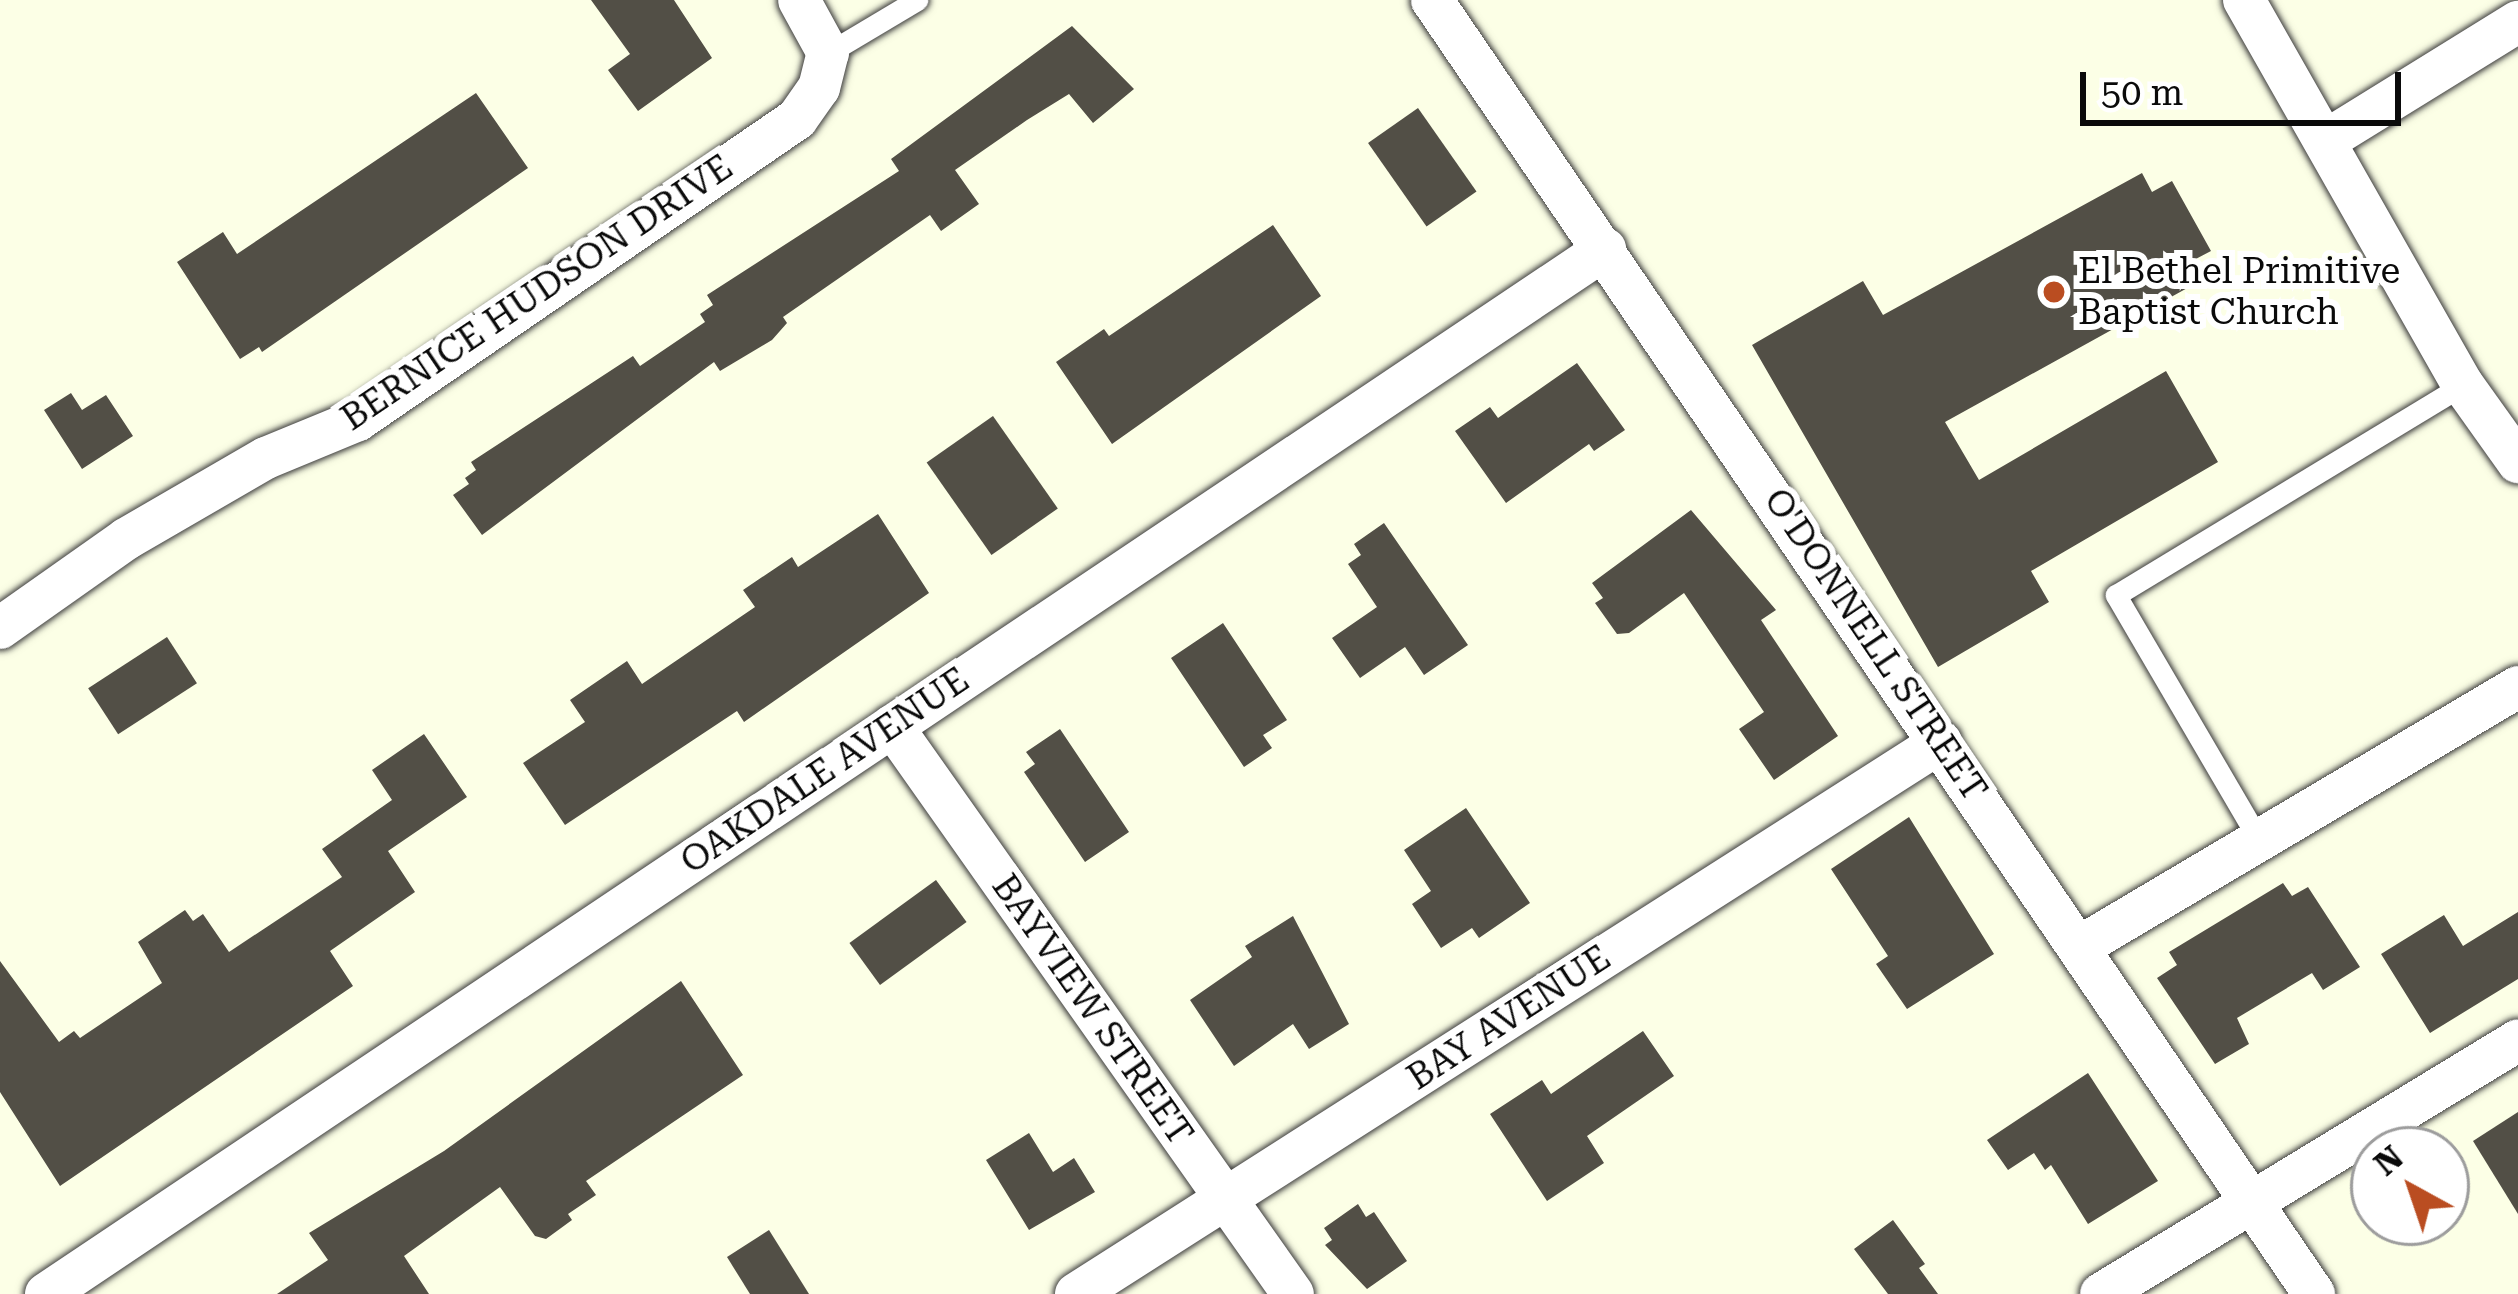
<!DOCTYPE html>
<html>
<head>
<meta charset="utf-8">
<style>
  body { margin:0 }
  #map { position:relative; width:2518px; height:1294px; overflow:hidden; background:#fcffe6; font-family:"Roboto Serif",serif }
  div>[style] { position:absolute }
  .building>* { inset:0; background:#524f46; transform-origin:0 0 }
  .roads { filter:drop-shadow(0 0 3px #3d3d3d) drop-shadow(0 0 3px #3d3d3d) }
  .service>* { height:21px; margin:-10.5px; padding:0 10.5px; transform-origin:10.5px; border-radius:10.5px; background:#fff }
  .minor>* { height:42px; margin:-21px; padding:0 21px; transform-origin:21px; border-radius:21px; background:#fff }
  .dots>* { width:33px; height:33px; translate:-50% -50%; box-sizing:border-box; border:6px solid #fff; border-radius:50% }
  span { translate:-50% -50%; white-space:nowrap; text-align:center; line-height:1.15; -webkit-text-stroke:12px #fff; paint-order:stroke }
  .poi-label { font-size:36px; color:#0a0a0a }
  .left { translate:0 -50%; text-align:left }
  .street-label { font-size:36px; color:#0a0a0a }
  .north { position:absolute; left:2350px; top:1126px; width:120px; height:120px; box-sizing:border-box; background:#fff; border:3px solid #9d9d9d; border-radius:50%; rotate:320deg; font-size:33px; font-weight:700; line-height:48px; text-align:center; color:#0a0a0a }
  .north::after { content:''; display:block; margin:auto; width:42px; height:54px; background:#ba4d21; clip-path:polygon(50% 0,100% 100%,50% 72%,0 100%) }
  .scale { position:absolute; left:2080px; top:72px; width:321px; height:54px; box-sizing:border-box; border:6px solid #0a0a0a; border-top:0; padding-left:15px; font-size:36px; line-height:42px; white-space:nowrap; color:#0a0a0a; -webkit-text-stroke:9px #fff; paint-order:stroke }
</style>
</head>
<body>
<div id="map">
  <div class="building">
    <i style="clip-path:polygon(591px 0,674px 0,712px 58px,638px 111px,608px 70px,630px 54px)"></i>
    <i style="clip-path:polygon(1072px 26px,1134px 89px,1093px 123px,1069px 94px,1027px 120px,955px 170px,979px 204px,941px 231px,930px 215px,783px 317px,787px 323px,772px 340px,720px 371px,714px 362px,482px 535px,453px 495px,469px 484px,465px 478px,476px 470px,471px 462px,633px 356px,640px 366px,705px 322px,700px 314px,713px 305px,707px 295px,899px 171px,891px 159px)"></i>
    <i style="clip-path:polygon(476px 93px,528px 168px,262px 352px,259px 347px,240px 359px,177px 262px,223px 232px,237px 254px)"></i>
    <i style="left:1418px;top:108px;width:102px;height:61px;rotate:55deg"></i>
    <i style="clip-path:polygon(2142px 173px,2152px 192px,2172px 181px,2211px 251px,2190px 262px,2200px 281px,1945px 422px,1979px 480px,2166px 371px,2218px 462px,2031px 571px,2049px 602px,1938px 667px,1752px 345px,1863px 281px,1883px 315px)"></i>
    <i style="clip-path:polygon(1273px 225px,1321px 296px,1112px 444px,1056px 362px,1104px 329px,1109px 336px)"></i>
    <i style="clip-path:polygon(1577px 363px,1625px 430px,1594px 451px,1589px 444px,1506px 503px,1455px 431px,1490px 407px,1498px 418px)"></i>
    <i style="clip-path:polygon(71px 393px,82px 410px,106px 395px,133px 436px,82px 469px,44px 410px)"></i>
    <i style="left:993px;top:416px;width:113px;height:81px;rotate:55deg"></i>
    <i style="clip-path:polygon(1691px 510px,1776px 610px,1761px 620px,1838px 736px,1774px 780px,1739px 729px,1764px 712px,1684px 593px,1629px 633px,1617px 634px,1595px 603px,1603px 598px,1592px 583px)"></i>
    <i style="clip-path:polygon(878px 514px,929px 593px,744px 722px,737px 711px,565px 825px,523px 763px,585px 722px,570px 700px,627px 661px,642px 684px,755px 607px,743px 590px,792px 557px,798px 567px)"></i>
    <i style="clip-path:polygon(1384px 523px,1468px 645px,1424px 675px,1405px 647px,1360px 678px,1332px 638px,1377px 607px,1348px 564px,1361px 555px,1354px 544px)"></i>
    <i style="clip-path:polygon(1223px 623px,1287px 720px,1263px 735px,1272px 748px,1244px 767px,1171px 658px)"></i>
    <i style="left:167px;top:637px;width:55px;height:94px;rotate:57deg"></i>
    <i style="clip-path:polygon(1060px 729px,1129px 832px,1085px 862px,1024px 772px,1035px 764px,1026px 752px)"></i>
    <i style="clip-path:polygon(424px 734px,467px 797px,388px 851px,415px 892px,330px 951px,353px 986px,60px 1186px,0 1092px,0 961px,59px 1042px,74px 1031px,80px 1038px,162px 983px,138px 942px,185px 910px,193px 921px,203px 914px,229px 952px,342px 877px,322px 849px,392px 800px,372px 770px)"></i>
    <i style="clip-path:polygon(1466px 808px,1530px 903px,1479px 938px,1472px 928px,1441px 948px,1412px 904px,1431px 891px,1404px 850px)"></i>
    <i style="clip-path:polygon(1909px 817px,1994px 954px,1907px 1009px,1876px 964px,1888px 956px,1831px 869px)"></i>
    <i style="left:936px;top:880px;width:52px;height:107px;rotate:54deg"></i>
    <i style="clip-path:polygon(2283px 883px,2292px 896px,2308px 887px,2360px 967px,2323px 990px,2312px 973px,2237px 1018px,2249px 1044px,2215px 1064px,2157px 978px,2177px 965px,2169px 952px)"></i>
    <i style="clip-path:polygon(2518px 912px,2518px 979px,2430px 1033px,2381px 954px,2444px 915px,2463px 946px)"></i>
    <i style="clip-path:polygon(1293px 916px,1349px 1024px,1309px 1049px,1293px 1024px,1234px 1066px,1190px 1000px,1252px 957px,1245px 946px)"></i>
    <i style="clip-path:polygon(681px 981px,743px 1075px,586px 1181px,596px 1195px,568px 1214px,572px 1220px,546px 1239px,535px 1236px,500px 1187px,404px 1256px,429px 1294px,277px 1294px,328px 1260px,309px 1233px,444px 1151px)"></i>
    <i style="clip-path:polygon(1643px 1031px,1674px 1076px,1587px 1136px,1604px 1163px,1547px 1201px,1490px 1114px,1542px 1080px,1551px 1094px)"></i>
    <i style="clip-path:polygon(2088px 1073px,2158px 1181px,2088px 1224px,2051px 1165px,2045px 1170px,2034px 1153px,2008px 1170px,1987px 1140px)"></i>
    <i style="clip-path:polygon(2518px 1112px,2518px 1214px,2473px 1141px)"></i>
    <i style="clip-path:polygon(1029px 1133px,1053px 1172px,1074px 1158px,1095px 1192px,1029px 1230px,986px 1160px)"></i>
    <i style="clip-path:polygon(1358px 1204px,1366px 1217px,1374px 1212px,1407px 1261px,1367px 1289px,1325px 1245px,1332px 1240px,1324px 1228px)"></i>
    <i style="clip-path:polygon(1893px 1220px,1925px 1264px,1919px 1268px,1938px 1294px,1888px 1294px,1854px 1249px)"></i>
    <i style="clip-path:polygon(769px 1230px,809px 1294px,750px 1294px,727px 1257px)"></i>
  </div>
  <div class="roads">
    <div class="service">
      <i style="left:828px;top:53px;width:104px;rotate:-30.8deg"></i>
      <i style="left:2259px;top:840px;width:284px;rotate:-120.3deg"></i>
      <i style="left:2116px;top:595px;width:406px;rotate:-31.2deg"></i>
    </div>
    <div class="minor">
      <i style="left:1432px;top:0;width:1566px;rotate:55.72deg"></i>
      <i style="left:2244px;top:0;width:443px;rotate:60.4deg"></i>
      <i style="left:2463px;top:385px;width:95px;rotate:54.5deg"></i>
      <i style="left:2325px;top:141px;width:227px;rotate:-31.7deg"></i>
      <i style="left:0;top:628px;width:154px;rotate:-35.2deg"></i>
      <i style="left:126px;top:539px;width:162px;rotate:-30.1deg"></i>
      <i style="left:266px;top:458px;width:100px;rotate:-22.4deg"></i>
      <i style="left:358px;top:420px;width:532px;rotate:-34.44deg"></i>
      <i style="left:797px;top:119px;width:38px;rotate:-55deg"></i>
      <i style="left:819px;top:88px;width:36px;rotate:-76deg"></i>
      <i style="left:828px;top:53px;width:60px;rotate:-118.7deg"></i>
      <i style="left:892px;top:726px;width:695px;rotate:54.78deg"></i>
      <i style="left:2081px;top:946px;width:508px;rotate:-30.65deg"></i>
      <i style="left:46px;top:1294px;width:1877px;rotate:-33.83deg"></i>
      <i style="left:1076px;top:1294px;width:1026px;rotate:-32.54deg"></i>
      <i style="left:2101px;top:1294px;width:488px;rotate:-31.3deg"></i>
    </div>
  </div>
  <div class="dots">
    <i style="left:2054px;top:292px;background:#ba4d21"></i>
  </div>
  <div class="poi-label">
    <span class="left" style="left:2078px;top:292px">El Bethel Primitive<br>Baptist Church</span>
  </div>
  <div class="street-label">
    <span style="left:537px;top:293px;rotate:-34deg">BERNICE HUDSON DRIVE</span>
    <span style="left:1875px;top:645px;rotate:56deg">O'DONNELL STREET</span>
    <span style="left:825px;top:771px;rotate:-34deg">OAKDALE AVENUE</span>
    <span style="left:1092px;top:1010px;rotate:55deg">BAYVIEW STREET</span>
    <span style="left:1509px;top:1018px;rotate:-33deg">BAY AVENUE</span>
  </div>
  <div class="north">N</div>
  <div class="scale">50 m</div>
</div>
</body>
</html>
